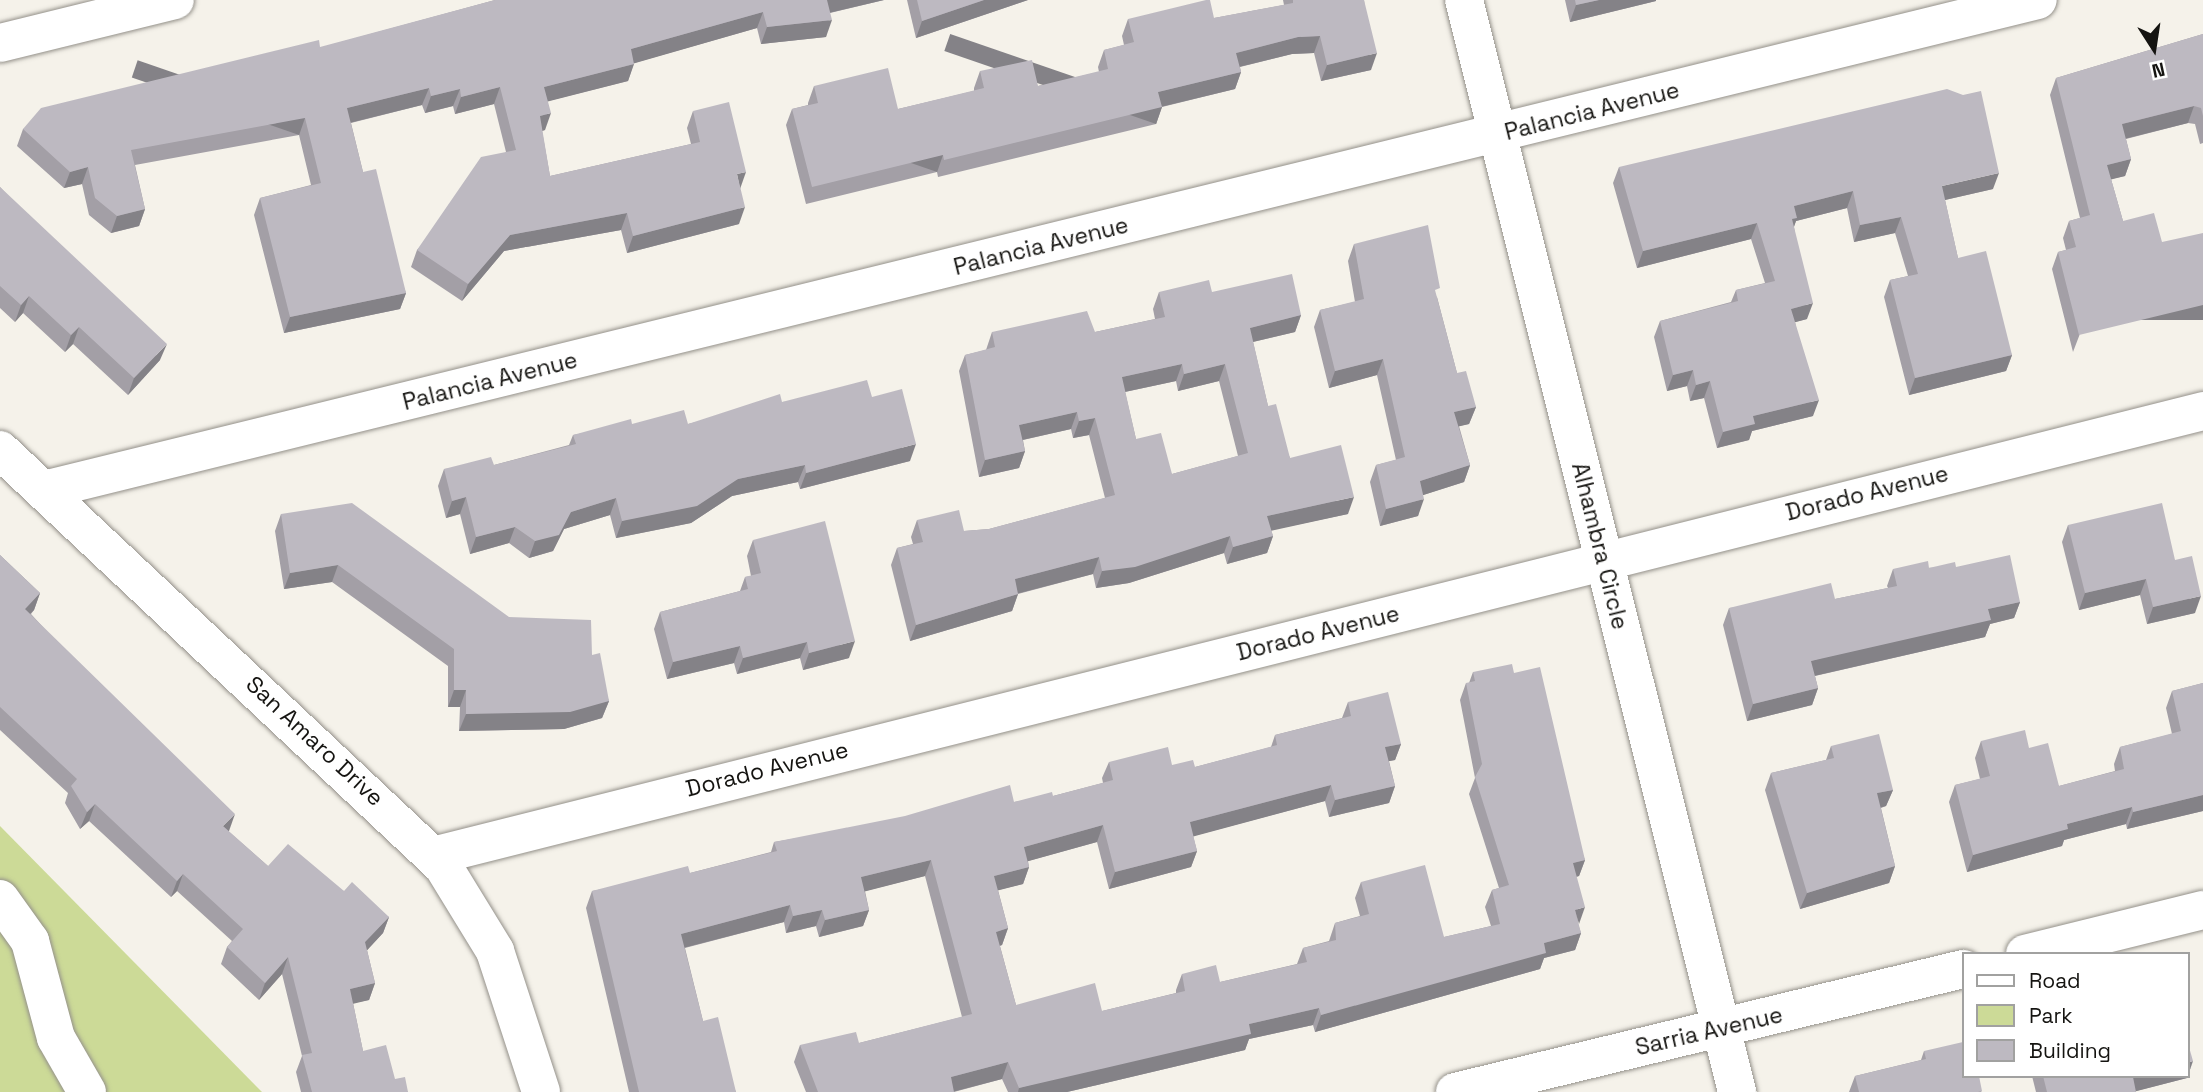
<!DOCTYPE html>
<html>
<head>
<meta charset="utf-8">
<style>
  body { margin:0 }
  #map { position:relative; width:2203px; height:1092px; overflow:hidden; background:#f5f2ea; font-family:"Space Grotesk",sans-serif }
  div>[style] { position:absolute }
  .green>* { inset:0; background:#ccda97 }
  .roads { filter:drop-shadow(0 0 2px #94918a) drop-shadow(0 0 2px #94918a) }
  .minor>* { height:38px; margin:-19px; padding:0 19px; transform-origin:19px; border-radius:19px; background:#fff }
  .wall>* { inset:0; background:#a39fa6 }
  .shaded-wall>* { inset:0; background:#848287; transform-origin:0 0 }
  .building>* { inset:0; background:#bdb9c1 }
  span { translate:-50% -50%; white-space:nowrap; text-align:center; line-height:1.15; -webkit-text-stroke:5px #fff; paint-order:stroke }
  .street-label { font-size:23px; color:#151411 }
  .legend { position:absolute; left:1962px; top:952px; width:228px; height:126px; box-sizing:border-box; background:#fff; border:2px solid #a1a1a0; margin:0; padding:9px 12px; list-style:none; font-size:21px; color:#151411 }
  .legend li { display:flex; align-items:center; gap:14px; height:35px }
  .legend b { width:35px; border:2px solid #a1a1a0 }
  .north { position:absolute; left:2119px; top:14px; width:70px; height:70px; -webkit-text-stroke:5px #fff; paint-order:stroke; rotate:168deg; font-size:19px; font-weight:700; line-height:28px; text-align:center; color:#151411 }
  .north::after { content:''; display:block; margin:auto; width:24px; height:32px; background:#151411; clip-path:polygon(50% 0,100% 100%,50% 72%,0 100%) }
</style>
</head>
<body>
<div id="map">
  <div class="green">
    <i style="clip-path:polygon(0 826px,262px 1092px,0 1092px)"></i>
  </div>
  <div class="roads">
    <div class="minor">
      <i style="left:1464px;top:0;width:1126px;rotate:75.96deg"></i>
      <i style="left:0;top:43px;width:180px;rotate:-13.8deg"></i>
      <i style="left:0;top:450px;width:608px;rotate:43.2deg"></i>
      <i style="left:443px;top:866px;width:100px;rotate:58.5deg"></i>
      <i style="left:495px;top:951px;width:148px;rotate:71.9deg"></i>
      <i style="left:44px;top:490px;width:2053px;rotate:-13.81deg"></i>
      <i style="left:433px;top:856px;width:1825px;rotate:-14.11deg"></i>
      <i style="left:0;top:899px;width:52px;rotate:54.5deg"></i>
      <i style="left:30px;top:941px;width:100px;rotate:75deg"></i>
      <i style="left:56px;top:1038px;width:62px;rotate:60.1deg"></i>
      <i style="left:2025px;top:954px;width:183px;rotate:-13.9deg"></i>
      <i style="left:1455px;top:1092px;width:523px;rotate:-13.61deg"></i>
    </div>
  </div>
  <div class="wall">
    <i style="clip-path:polygon(495px 0,884px 0,830px 13px,826px 37px,761px 44px,757px 28px,634px 63px,628px 81px,548px 101px,545px 130px,542px 131px,550px 176px,691px 144px,687px 128px,693px 111px,740px 187px,739px 224px,627px 253px,621px 230px,504px 251px,462px 301px,411px 267px,417px 250px,506px 152px,494px 104px,455px 114px,453px 106px,425px 113px,422px 105px,351px 123px,363px 172px,406px 293px,400px 309px,284px 333px,254px 215px,260px 198px,311px 185px,299px 135px,135px 165px,145px 209px,139px 226px,111px 233px,89px 215px,82px 184px,64px 188px,17px 146px,23px 129px)"></i>
    <i style="clip-path:polygon(907px 0,1028px 0,916px 38px)"></i>
    <i style="clip-path:polygon(1283px 0,1364px 0,1371px 70px,1321px 81px,1314px 53px,1292px 54px,1240px 67px,1241px 72px,1235px 89px,1162px 107px,1156px 124px,938px 177px,937px 172px,806px 204px,786px 125px,792px 109px,808px 105px,808px 103px,814px 86px,898px 109px,974px 91px,974px 88px,980px 71px,1038px 86px,1099px 72px,1098px 67px,1104px 50px,1124px 45px,1122px 36px,1128px 19px,1214px 18px,1284px 5px)"></i>
    <i style="clip-path:polygon(1565px 0,1656px 0,1656px 1px,1570px 22px)"></i>
    <i style="clip-path:polygon(2203px 34px,2203px 143px,2200px 144px,2195px 124px,2188px 123px,2126px 139px,2131px 159px,2125px 176px,2111px 179px,2123px 221px,2073px 352px,2052px 269px,2058px 252px,2066px 250px,2063px 238px,2069px 221px,2080px 218px,2050px 95px,2056px 78px)"></i>
    <i style="clip-path:polygon(1619px 167px,1993px 189px,1945px 200px,1958px 258px,2012px 355px,2006px 371px,1909px 395px,1884px 297px,1890px 280px,1908px 276px,1895px 233px,1854px 242px,1847px 208px,1796px 221px,1794px 227px,1807px 319px,1795px 322px,1813px 416px,1752px 431px,1749px 440px,1717px 448px,1704px 398px,1690px 401px,1687px 386px,1667px 391px,1654px 337px,1660px 321px,1731px 302px,1736px 290px,1765px 283px,1751px 239px,1637px 268px,1613px 183px)"></i>
    <i style="clip-path:polygon(0 187px,160px 360px,128px 395px,73px 344px,65px 352px,23px 313px,15px 322px,0 308px)"></i>
    <i style="clip-path:polygon(1354px 244px,1437px 297px,1457px 373px,1476px 407px,1469px 424px,1459px 426px,1470px 465px,1464px 482px,1423px 495px,1418px 516px,1380px 526px,1370px 482px,1376px 465px,1396px 460px,1377px 375px,1329px 388px,1314px 327px,1320px 310px,1355px 302px,1348px 261px)"></i>
    <i style="clip-path:polygon(evenodd,1159px 292px,1212px 292px,1301px 315px,1295px 332px,1253px 342px,1268px 406px,1290px 458px,1348px 514px,1271px 530px,1273px 536px,1267px 553px,1227px 564px,1224px 553px,1129px 583px,1096px 588px,1093px 574px,1018px 594px,1012px 611px,910px 641px,891px 565px,897px 548px,913px 544px,911px 537px,917px 520px,964px 531px,989px 529px,1105px 498px,1089px 435px,1073px 438px,1071px 429px,1023px 440px,1025px 451px,1019px 468px,979px 477px,959px 371px,965px 355px,986px 350px,992px 332px,1095px 332px,1155px 319px,1153px 309px,1159px 292px,1176px 381px,1178px 391px,1219px 381px,1238px 456px,1172px 474px,1136px 439px,1125px 392px,1176px 381px)"></i>
    <i style="clip-path:polygon(872px 397px,910px 461px,800px 489px,798px 482px,732px 496px,691px 523px,616px 538px,610px 515px,564px 529px,553px 551px,529px 558px,509px 543px,470px 554px,460px 514px,446px 518px,438px 486px,444px 469px,494px 465px,569px 445px,573px 435px,632px 424px,688px 424px,782px 402px)"></i>
    <i style="clip-path:polygon(281px 514px,592px 655px,609px 701px,602px 718px,564px 729px,459px 731px,460px 707px,448px 707px,448px 666px,332px 582px,284px 589px,275px 531px)"></i>
    <i style="clip-path:polygon(2068px 525px,2175px 560px,2195px 613px,2147px 624px,2140px 595px,2079px 610px,2062px 542px)"></i>
    <i style="clip-path:polygon(753px 540px,849px 658px,803px 670px,800px 658px,737px 674px,734px 663px,667px 679px,654px 629px,660px 612px,740px 591px,745px 577px,751px 576px,747px 556px)"></i>
    <i style="clip-path:polygon(0 555px,40px 593px,34px 610px,31px 614px,228px 831px,268px 866px,344px 891px,389px 917px,383px 933px,367px 950px,375px 983px,369px 1000px,353px 1003px,363px 1051px,408px 1092px,301px 1092px,296px 1072px,302px 1056px,282px 974px,259px 1000px,221px 964px,227px 947px,232px 941px,177px 891px,171px 897px,89px 821px,80px 829px,65px 803px,68px 793px,0 730px)"></i>
    <i style="clip-path:polygon(1956px 567px,2020px 602px,2014px 618px,1990px 624px,1985px 637px,1815px 676px,1818px 688px,1812px 705px,1747px 721px,1723px 625px,1729px 608px,1835px 599px,1888px 588px,1887px 586px,1893px 569px)"></i>
    <i style="clip-path:polygon(1473px 672px,1514px 673px,1585px 860px,1579px 876px,1576px 877px,1578px 924px,1581px 933px,1575px 950px,1544px 958px,1540px 969px,1315px 1032px,1313px 1025px,1249px 1039px,1245px 1050px,1067px 1092px,1008px 1092px,1002px 1079px,954px 1092px,806px 1092px,794px 1062px,800px 1045px,859px 1043px,962px 1017px,925px 876px,865px 891px,869px 910px,863px 926px,819px 937px,816px 926px,786px 933px,784px 922px,685px 948px,703px 1021px,736px 1092px,629px 1092px,586px 908px,592px 891px,690px 873px,771px 852px,774px 842px,1014px 802px,1053px 796px,1103px 783px,1102px 778px,1109px 762px,1195px 767px,1271px 747px,1275px 735px,1342px 718px,1348px 702px,1401px 744px,1395px 760px,1389px 761px,1395px 786px,1389px 803px,1329px 817px,1325px 801px,1193px 836px,1197px 851px,1191px 867px,1109px 889px,1097px 842px,1028px 861px,1029px 867px,1023px 884px,998px 890px,1008px 928px,1002px 945px,1000px 946px,1016px 1005px,1102px 1011px,1176px 993px,1176px 990px,1182px 974px,1220px 982px,1297px 964px,1303px 948px,1329px 941px,1335px 923px,1360px 916px,1355px 898px,1361px 882px,1444px 937px,1491px 926px,1485px 907px,1492px 890px,1499px 888px,1469px 794px,1475px 778px,1460px 700px,1466px 683px,1469px 683px)"></i>
    <i style="clip-path:polygon(2203px 683px,2203px 811px,2127px 829px,2126px 824px,2064px 840px,2062px 846px,1967px 872px,1949px 802px,1955px 785px,1980px 779px,1975px 758px,1981px 741px,2029px 748px,2059px 786px,2115px 771px,2114px 764px,2120px 747px,2172px 734px,2166px 708px,2172px 691px)"></i>
    <i style="clip-path:polygon(1831px 746px,1893px 790px,1886px 806px,1881px 808px,1895px 866px,1889px 883px,1800px 909px,1765px 790px,1771px 773px,1826px 760px)"></i>
    <i style="clip-path:polygon(1924px 1051px,1982px 1092px,1849px 1092px,1855px 1076px,1921px 1060px)"></i>
    <i style="clip-path:polygon(2193px 1061px,2187px 1078px,2136px 1091px,2136px 1092px,2036px 1092px,2032px 1076px,2187px 1076px)"></i>
  </div>
  <div class="shaded-wall">
    <i style="clip-path:polygon(826px 0,884px 0,820px 15px)"></i>
    <i style="clip-path:polygon(984px 0,1028px 0,916px 38px,922px 21px)"></i>
    <i style="clip-path:polygon(1599px 0,1656px 0,1656px 1px,1570px 22px,1576px 5px)"></i>
    <i style="clip-path:polygon(763px 12px,757px 28px,625px 66px,631px 49px)"></i>
    <i style="clip-path:polygon(832px 20px,826px 37px,761px 44px,767px 27px)"></i>
    <i style="clip-path:polygon(1320px 36px,1314px 53px,1292px 54px,1230px 69px,1236px 53px,1298px 37px)"></i>
    <i style="clip-path:polygon(1377px 53px,1371px 70px,1321px 81px,1327px 65px)"></i>
    <i style="clip-path:polygon(634px 64px,628px 81px,538px 104px,544px 87px)"></i>
    <i style="clip-path:polygon(1241px 72px,1235px 89px,1152px 109px,1158px 92px)"></i>
    <i style="clip-path:polygon(500px 87px,494px 104px,455px 114px,461px 97px)"></i>
    <i style="clip-path:polygon(429px 88px,422px 105px,341px 125px,347px 108px)"></i>
    <i style="clip-path:polygon(460px 89px,453px 106px,425px 113px,431px 96px)"></i>
    <i style="clip-path:polygon(2194px 106px,2188px 123px,2116px 141px,2122px 124px)"></i>
    <i style="left:1162px;top:107px;width:18px;height:224px;rotate:109deg"></i>
    <i style="clip-path:polygon(551px 113px,545px 130px,534px 133px,540px 116px)"></i>
    <i style="left:305px;top:118px;width:18px;height:177px;rotate:109deg"></i>
    <i style="left:943px;top:155px;width:18px;height:135px;rotate:109deg"></i>
    <i style="clip-path:polygon(2131px 159px,2125px 176px,2101px 182px,2107px 165px)"></i>
    <i style="clip-path:polygon(88px 167px,82px 184px,64px 188px,70px 172px)"></i>
    <i style="clip-path:polygon(746px 172px,740px 189px,737px 174px)"></i>
    <i style="clip-path:polygon(1999px 173px,1993px 189px,1936px 202px,1942px 186px)"></i>
    <i style="clip-path:polygon(1853px 191px,1847px 208px,1796px 221px,1791px 234px,1786px 235px,1794px 206px)"></i>
    <i style="clip-path:polygon(745px 207px,739px 224px,627px 253px,633px 236px)"></i>
    <i style="clip-path:polygon(145px 209px,139px 226px,111px 233px,117px 216px)"></i>
    <i style="clip-path:polygon(627px 213px,621px 230px,504px 251px,462px 301px,468px 284px,510px 235px)"></i>
    <i style="clip-path:polygon(1901px 217px,1895px 233px,1854px 242px,1860px 225px)"></i>
    <i style="clip-path:polygon(1757px 223px,1751px 239px,1637px 268px,1643px 251px)"></i>
    <i style="clip-path:polygon(406px 293px,400px 309px,284px 333px,290px 317px)"></i>
    <i style="clip-path:polygon(29px 296px,23px 313px,15px 322px,21px 305px)"></i>
    <i style="clip-path:polygon(1813px 303px,1807px 319px,1785px 325px,1791px 309px)"></i>
    <i style="left:2203px;top:305px;width:15px;height:128px;rotate:90deg"></i>
    <i style="clip-path:polygon(1301px 315px,1295px 332px,1244px 344px,1250px 328px)"></i>
    <i style="clip-path:polygon(79px 327px,73px 344px,65px 352px,71px 335px)"></i>
    <i style="clip-path:polygon(167px 344px,160px 360px,128px 395px,134px 378px)"></i>
    <i style="clip-path:polygon(2012px 355px,2006px 371px,1909px 395px,1915px 378px)"></i>
    <i style="clip-path:polygon(1383px 359px,1377px 375px,1329px 388px,1335px 371px)"></i>
    <i style="clip-path:polygon(1182px 364px,1176px 381px,1115px 394px,1122px 377px)"></i>
    <i style="clip-path:polygon(1225px 364px,1219px 381px,1178px 391px,1184px 374px)"></i>
    <i style="clip-path:polygon(1693px 370px,1687px 386px,1667px 391px,1673px 375px)"></i>
    <i style="clip-path:polygon(1710px 381px,1704px 398px,1690px 401px,1696px 385px)"></i>
    <i style="clip-path:polygon(1819px 400px,1813px 416px,1752px 431px,1749px 440px,1717px 448px,1723px 432px,1753px 416px)"></i>
    <i style="clip-path:polygon(1476px 407px,1469px 424px,1448px 429px,1454px 412px)"></i>
    <i style="clip-path:polygon(1077px 412px,1071px 429px,1013px 442px,1019px 425px)"></i>
    <i style="clip-path:polygon(1095px 418px,1089px 435px,1073px 438px,1079px 421px)"></i>
    <i style="clip-path:polygon(916px 444px,910px 461px,800px 489px,806px 473px)"></i>
    <i style="clip-path:polygon(1025px 451px,1019px 468px,979px 477px,985px 460px)"></i>
    <i style="clip-path:polygon(805px 465px,798px 482px,732px 496px,691px 523px,616px 538px,622px 521px,738px 479px)"></i>
    <i style="clip-path:polygon(1470px 465px,1464px 482px,1414px 498px,1420px 481px)"></i>
    <i style="clip-path:polygon(466px 497px,460px 514px,446px 518px,452px 501px)"></i>
    <i style="clip-path:polygon(1354px 497px,1348px 514px,1261px 533px,1267px 516px)"></i>
    <i style="clip-path:polygon(616px 498px,610px 515px,564px 529px,553px 551px,529px 558px,535px 541px,571px 512px)"></i>
    <i style="clip-path:polygon(1424px 499px,1418px 516px,1380px 526px,1386px 509px)"></i>
    <i style="clip-path:polygon(515px 527px,509px 543px,470px 554px,476px 537px)"></i>
    <i style="clip-path:polygon(1230px 536px,1224px 553px,1129px 583px,1096px 588px,1102px 571px)"></i>
    <i style="clip-path:polygon(1273px 536px,1267px 553px,1227px 564px,1233px 547px)"></i>
    <i style="clip-path:polygon(1099px 557px,1093px 574px,1008px 596px,1015px 579px)"></i>
    <i style="clip-path:polygon(338px 565px,332px 582px,284px 589px,290px 573px)"></i>
    <i style="clip-path:polygon(2146px 579px,2140px 595px,2079px 610px,2085px 593px)"></i>
    <i style="clip-path:polygon(40px 593px,34px 610px,19px 625px,25px 609px)"></i>
    <i style="clip-path:polygon(1018px 594px,1012px 611px,910px 641px,916px 625px)"></i>
    <i style="clip-path:polygon(2201px 596px,2195px 613px,2147px 624px,2153px 607px)"></i>
    <i style="clip-path:polygon(2020px 602px,2014px 618px,1990px 624px,1985px 637px,1805px 678px,1811px 661px,1988px 609px)"></i>
    <i style="clip-path:polygon(855px 641px,849px 658px,803px 670px,809px 653px)"></i>
    <i style="clip-path:polygon(807px 642px,800px 658px,737px 674px,743px 658px)"></i>
    <i style="clip-path:polygon(740px 646px,734px 663px,667px 679px,673px 662px)"></i>
    <i style="clip-path:polygon(1818px 688px,1812px 705px,1747px 721px,1753px 704px)"></i>
    <i style="clip-path:polygon(454px 690px,466px 690px,460px 707px,448px 707px)"></i>
    <i style="clip-path:polygon(609px 701px,602px 718px,564px 729px,459px 731px,466px 714px)"></i>
    <i style="clip-path:polygon(1401px 744px,1395px 760px,1379px 763px,1385px 747px)"></i>
    <i style="clip-path:polygon(1331px 785px,1325px 801px,1184px 839px,1190px 822px)"></i>
    <i style="clip-path:polygon(1395px 786px,1389px 803px,1329px 817px,1335px 800px)"></i>
    <i style="clip-path:polygon(1893px 790px,1886px 806px,1871px 810px,1877px 793px)"></i>
    <i style="clip-path:polygon(2203px 795px,2203px 811px,2127px 829px,2133px 812px)"></i>
    <i style="clip-path:polygon(95px 804px,89px 821px,80px 829px,87px 812px)"></i>
    <i style="clip-path:polygon(2132px 807px,2126px 824px,2064px 840px,2062px 846px,1967px 872px,1973px 855px,2067px 824px)"></i>
    <i style="clip-path:polygon(235px 814px,229px 831px,217px 843px,223px 826px)"></i>
    <i style="clip-path:polygon(1103px 825px,1097px 842px,1018px 864px,1024px 847px)"></i>
    <i style="clip-path:polygon(1197px 851px,1191px 867px,1109px 889px,1115px 872px)"></i>
    <i style="clip-path:polygon(931px 860px,925px 876px,855px 894px,861px 877px)"></i>
    <i style="clip-path:polygon(1585px 860px,1579px 876px,1567px 879px,1573px 863px)"></i>
    <i style="clip-path:polygon(1895px 866px,1889px 883px,1800px 909px,1807px 893px)"></i>
    <i style="clip-path:polygon(1029px 867px,1023px 884px,988px 893px,994px 876px)"></i>
    <i style="clip-path:polygon(183px 874px,177px 891px,171px 897px,177px 881px)"></i>
    <i style="clip-path:polygon(790px 905px,784px 922px,675px 950px,681px 934px)"></i>
    <i style="clip-path:polygon(1585px 907px,1579px 924px,1575px 910px)"></i>
    <i style="clip-path:polygon(822px 910px,816px 926px,786px 933px,793px 916px)"></i>
    <i style="clip-path:polygon(869px 910px,863px 926px,819px 937px,825px 920px)"></i>
    <i style="clip-path:polygon(389px 917px,383px 933px,359px 959px,365px 942px)"></i>
    <i style="clip-path:polygon(1008px 928px,1002px 945px,990px 948px,996px 932px)"></i>
    <i style="clip-path:polygon(1581px 933px,1575px 950px,1544px 958px,1540px 969px,1315px 1032px,1321px 1015px,1544px 943px)"></i>
    <i style="clip-path:polygon(288px 957px,282px 974px,259px 1000px,265px 983px)"></i>
    <i style="clip-path:polygon(375px 983px,369px 1000px,344px 1006px,350px 989px)"></i>
    <i style="clip-path:polygon(1319px 1008px,1313px 1025px,1249px 1039px,1245px 1050px,1067px 1092px,1018px 1092px,1019px 1088px,1249px 1024px)"></i>
    <i style="clip-path:polygon(2193px 1061px,2187px 1078px,2133px 1092px,2133px 1077px,2187px 1076px,2187px 1063px)"></i>
    <i style="clip-path:polygon(1008px 1062px,1002px 1079px,952px 1092px,951px 1077px)"></i>
  </div>
  <div class="building">
    <i style="clip-path:polygon(495px 0,827px 0,832px 20px,767px 27px,763px 12px,631px 49px,634px 64px,544px 87px,551px 113px,540px 116px,550px 176px,700px 142px,693px 111px,729px 102px,746px 172px,737px 174px,745px 207px,633px 236px,627px 213px,510px 235px,468px 284px,417px 250px,481px 157px,516px 150px,500px 87px,461px 97px,460px 89px,431px 96px,429px 88px,347px 108px,363px 172px,376px 169px,406px 293px,290px 317px,260px 198px,321px 183px,305px 118px,131px 150px,145px 209px,117px 216px,95px 198px,88px 167px,70px 172px,23px 129px,41px 108px,319px 40px,320px 47px)"></i>
    <i style="clip-path:polygon(917px 0,984px 0,922px 21px)"></i>
    <i style="clip-path:polygon(1206px 0,1210px 0,1214px 18px,1293px 3px,1293px 0,1364px 0,1377px 53px,1327px 65px,1320px 36px,1298px 37px,1236px 53px,1241px 72px,1158px 92px,1162px 107px,944px 160px,943px 155px,812px 187px,792px 109px,818px 103px,814px 86px,888px 68px,898px 109px,984px 88px,980px 71px,1032px 60px,1038px 86px,1108px 69px,1104px 50px,1134px 42px,1128px 19px)"></i>
    <i style="clip-path:polygon(1575px 0,1599px 0,1576px 5px)"></i>
    <i style="clip-path:polygon(2203px 34px,2203px 116px,2201px 108px,2194px 106px,2122px 124px,2131px 159px,2107px 165px,2123px 221px,2154px 213px,2162px 242px,2203px 233px,2203px 305px,2079px 335px,2058px 252px,2076px 247px,2069px 221px,2090px 215px,2056px 78px)"></i>
    <i style="clip-path:polygon(1947px 89px,1963px 95px,1981px 91px,1999px 173px,1942px 186px,1958px 258px,1986px 251px,2012px 355px,1915px 378px,1890px 280px,1918px 274px,1901px 217px,1860px 225px,1853px 191px,1794px 206px,1797px 218px,1792px 219px,1813px 303px,1791px 309px,1819px 400px,1753px 416px,1755px 424px,1723px 432px,1710px 381px,1696px 385px,1693px 370px,1673px 375px,1660px 321px,1738px 301px,1736px 290px,1775px 281px,1757px 223px,1643px 251px,1619px 167px)"></i>
    <i style="clip-path:polygon(0 187px,167px 344px,134px 378px,79px 327px,71px 335px,29px 296px,21px 305px,0 286px)"></i>
    <i style="clip-path:polygon(1428px 225px,1440px 288px,1435px 290px,1457px 373px,1466px 371px,1476px 407px,1454px 412px,1470px 465px,1420px 481px,1424px 499px,1386px 509px,1376px 465px,1405px 457px,1383px 359px,1335px 371px,1320px 310px,1364px 299px,1354px 244px)"></i>
    <i style="clip-path:polygon(evenodd,1292px 274px,1301px 315px,1250px 328px,1268px 406px,1276px 404px,1290px 458px,1341px 445px,1354px 497px,1267px 516px,1273px 536px,1233px 547px,1230px 536px,1135px 567px,1102px 571px,1099px 557px,1015px 579px,1018px 594px,916px 625px,897px 548px,923px 542px,917px 520px,959px 510px,964px 531px,989px 529px,1115px 495px,1095px 418px,1079px 421px,1077px 412px,1019px 425px,1025px 451px,985px 460px,965px 355px,995px 347px,992px 332px,1087px 311px,1095px 332px,1165px 317px,1159px 292px,1209px 280px,1212px 292px,1292px 274px,1182px 364px,1184px 374px,1225px 364px,1248px 453px,1172px 474px,1161px 433px,1136px 439px,1122px 377px,1182px 364px)"></i>
    <i style="clip-path:polygon(867px 380px,872px 397px,902px 389px,916px 444px,806px 473px,805px 465px,738px 479px,697px 506px,622px 521px,616px 498px,571px 512px,559px 535px,535px 541px,515px 527px,476px 537px,466px 497px,452px 501px,444px 469px,491px 457px,494px 465px,576px 444px,573px 435px,631px 419px,632px 424px,684px 410px,688px 424px,780px 394px,782px 402px)"></i>
    <i style="clip-path:polygon(352px 503px,509px 617px,591px 620px,592px 655px,600px 653px,609px 701px,570px 712px,466px 714px,466px 690px,454px 690px,454px 649px,338px 565px,290px 573px,281px 514px)"></i>
    <i style="clip-path:polygon(2162px 503px,2175px 560px,2192px 556px,2201px 596px,2153px 607px,2146px 579px,2085px 593px,2068px 525px)"></i>
    <i style="clip-path:polygon(825px 521px,855px 641px,809px 653px,807px 642px,743px 658px,740px 646px,673px 662px,660px 612px,748px 589px,745px 577px,761px 573px,753px 540px)"></i>
    <i style="clip-path:polygon(0 555px,40px 593px,25px 609px,235px 814px,223px 826px,268px 866px,288px 844px,344px 891px,352px 882px,389px 917px,365px 942px,375px 983px,350px 989px,363px 1051px,386px 1045px,395px 1079px,405px 1077px,408px 1092px,312px 1092px,302px 1055px,312px 1053px,288px 957px,265px 983px,227px 947px,243px 929px,183px 874px,177px 881px,95px 804px,87px 812px,71px 786px,77px 779px,0 707px)"></i>
    <i style="clip-path:polygon(2010px 555px,2020px 602px,1988px 609px,1991px 620px,1811px 661px,1818px 688px,1753px 704px,1729px 608px,1831px 583px,1835px 599px,1897px 586px,1893px 569px,1928px 561px,1929px 568px,1955px 562px,1956px 567px)"></i>
    <i style="clip-path:polygon(1512px 664px,1514px 673px,1540px 667px,1585px 860px,1573px 863px,1585px 907px,1575px 910px,1581px 933px,1544px 943px,1546px 953px,1321px 1015px,1319px 1008px,1249px 1024px,1251px 1034px,1019px 1088px,1008px 1062px,951px 1077px,954px 1092px,818px 1092px,800px 1045px,856px 1032px,859px 1043px,972px 1014px,931px 860px,861px 877px,869px 910px,825px 920px,822px 910px,793px 916px,790px 905px,681px 934px,703px 1021px,718px 1017px,736px 1092px,639px 1092px,592px 891px,688px 866px,690px 873px,777px 851px,774px 842px,905px 816px,1010px 785px,1014px 802px,1052px 792px,1053px 796px,1113px 780px,1109px 762px,1168px 747px,1172px 765px,1193px 760px,1195px 767px,1277px 745px,1275px 735px,1351px 716px,1348px 702px,1388px 692px,1401px 744px,1385px 747px,1395px 786px,1335px 800px,1331px 785px,1190px 822px,1197px 851px,1115px 872px,1103px 825px,1024px 847px,1029px 867px,994px 876px,1008px 928px,996px 932px,1016px 1005px,1095px 983px,1102px 1011px,1185px 991px,1182px 974px,1216px 965px,1220px 982px,1307px 962px,1303px 948px,1336px 940px,1335px 923px,1369px 914px,1361px 882px,1425px 865px,1444px 937px,1500px 924px,1492px 890px,1509px 885px,1475px 777px,1482px 764px,1466px 683px,1475px 681px,1473px 672px)"></i>
    <i style="clip-path:polygon(2203px 683px,2203px 795px,2133px 812px,2132px 807px,2067px 824px,2068px 829px,1973px 855px,1955px 785px,1990px 776px,1981px 741px,2025px 730px,2029px 748px,2048px 743px,2059px 786px,2124px 769px,2120px 747px,2181px 731px,2172px 691px)"></i>
    <i style="clip-path:polygon(1879px 734px,1893px 790px,1877px 793px,1895px 866px,1807px 893px,1771px 773px,1834px 758px,1831px 746px)"></i>
    <i style="clip-path:polygon(2187px 1040px,2193px 1061px,2187px 1063px)"></i>
    <i style="clip-path:polygon(1963px 1042px,1963px 1076px,1979px 1076px,1982px 1091px,1978px 1092px,1859px 1092px,1855px 1076px,1926px 1059px,1924px 1051px)"></i>
    <i style="clip-path:polygon(2043px 1076px,2135px 1076px,2133px 1077px,2136px 1092px,2047px 1092px)"></i>
  </div>
  <div class="street-label">
    <span style="left:1592px;top:111px;rotate:-14deg">Palancia Avenue</span>
    <span style="left:1041px;top:246px;rotate:-14deg">Palancia Avenue</span>
    <span style="left:490px;top:381px;rotate:-14deg">Palancia Avenue</span>
    <span style="left:1867px;top:493px;rotate:-14deg">Dorado Avenue</span>
    <span style="left:1600px;top:546px;rotate:76deg">Alhambra Circle</span>
    <span style="left:1318px;top:633px;rotate:-14deg">Dorado Avenue</span>
    <span style="left:315px;top:741px;rotate:43deg">San Amaro Drive</span>
    <span style="left:767px;top:769px;rotate:-14deg">Dorado Avenue</span>
    <span style="left:1709px;top:1031px;rotate:-13deg">Sarria Avenue</span>
  </div>
  <ul class="legend">
  <li><b style="height:9px;background:#fff"></b>Road</li>
  <li><b style="height:19px;background:#ccda97"></b>Park</li>
  <li><b style="height:19px;background:#bdb9c1"></b>Building</li>
  </ul>
  <div class="north">N</div>
</div>
</body>
</html>
